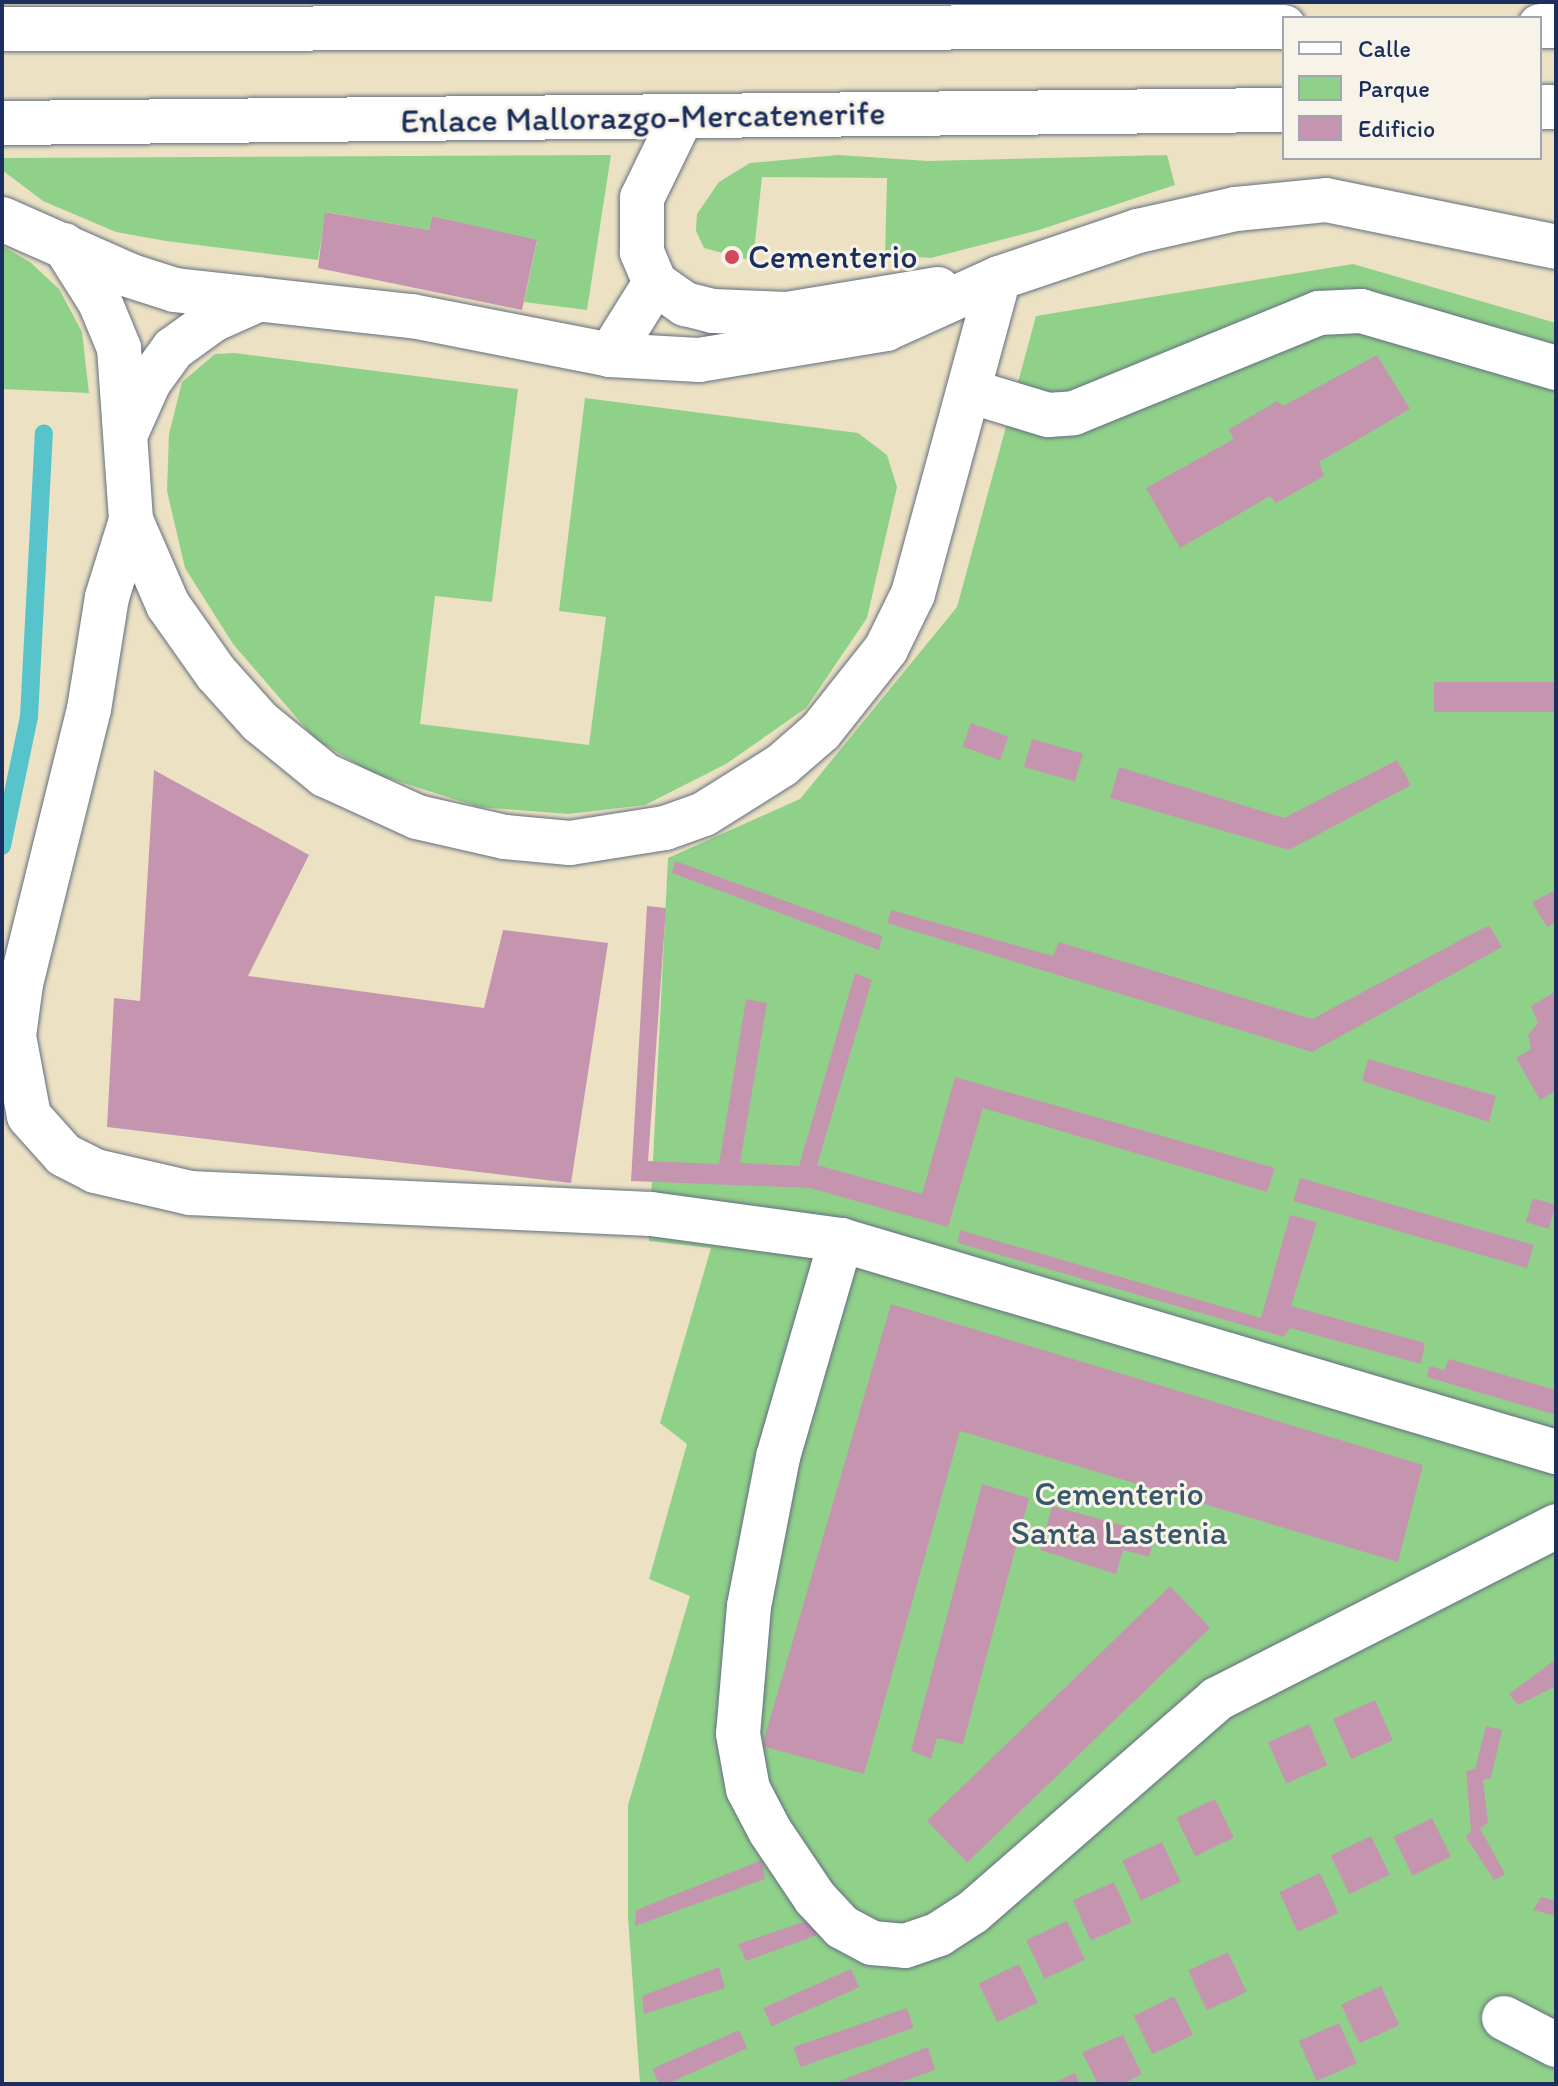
<!DOCTYPE html>
<html>
<head>
<meta charset="utf-8">
<style>
  body { margin:0 }
  #map { position:relative; width:1558px; height:2086px; overflow:hidden; background:#ece2c3; font-family:Itim,sans-serif }
  div>[style] { position:absolute }
  .green>* { inset:0; background:#90d189 }
  .stream>* { height:18px; margin:-9px; padding:0 9px; transform-origin:9px; border-radius:9px; background:#56c4ca }
  .building>* { inset:0; background:#c595b0; transform-origin:0 0 }
  .roads { filter:drop-shadow(0 0 2px #646e81) drop-shadow(0 0 2px #646e81) }
  .minor>* { height:44px; margin:-22px; padding:0 22px; transform-origin:22px; border-radius:22px; background:#fff }
  .major>* { height:44px; margin:-22px; padding:0 22px; transform-origin:22px; border-radius:22px; background:#fff }
  .dots>* { width:22px; height:22px; translate:-50% -50%; box-sizing:border-box; border:4px solid #f7f3e8; border-radius:50% }
  span { translate:-50% -50%; white-space:nowrap; text-align:center; line-height:1.15; -webkit-text-stroke:6px #f7f3e8; paint-order:stroke }
  .street-label { font-size:34px; color:#1b2f5e }
  .poi-label { font-size:34px; color:#1b2f5e }
  .left { translate:0 -50%; text-align:left }
  .park-label { font-size:34px; color:#385869 }
  .frame { position:absolute; inset:0; border:4px solid #1b2f5e; pointer-events:none }
  .legend { position:absolute; left:1282px; top:16px; width:260px; height:144px; box-sizing:border-box; background:#f7f3e8; border:2px solid #9fa5b1; margin:0; padding:10px 14px; list-style:none; font-size:24px; color:#1b2f5e }
  .legend li { display:flex; align-items:center; gap:16px; height:40px }
  .legend b { width:40px; border:2px solid #9fa5b1 }
</style>
</head>
<body>
<div id="map">
  <div class="green">
    <i style="clip-path:polygon(611px 155px,587px 310px,524px 302px,537px 241px,432px 216px,429px 230px,326px 212px,318px 260px,166px 241px,116px 232px,43px 201px,2px 170px,4px 158px)"></i>
    <i style="clip-path:polygon(838px 155px,928px 161px,1167px 155px,1175px 185px,1039px 230px,931px 258px,885px 255px,887px 178px,762px 177px,753px 261px,704px 248px,696px 231px,697px 214px,719px 182px,750px 163px)"></i>
    <i style="clip-path:polygon(2px 246px,30px 262px,59px 289px,82px 332px,89px 393px,2px 389px)"></i>
    <i style="clip-path:polygon(1353px 264px,1556px 323px,1556px 2084px,640px 2084px,628px 1917px,628px 1805px,690px 1596px,649px 1579px,687px 1444px,660px 1423px,711px 1248px,649px 1241px,668px 858px,800px 799px,957px 607px,1036px 316px)"></i>
    <i style="clip-path:polygon(234px 353px,518px 389px,492px 602px,435px 596px,420px 724px,589px 745px,606px 617px,559px 611px,585px 398px,858px 433px,887px 455px,897px 487px,867px 618px,806px 708px,726px 764px,645px 805px,568px 814px,479px 807px,372px 773px,315px 739px,233px 644px,185px 568px,167px 491px,169px 434px,182px 382px,215px 354px)"></i>
  </div>
  <div class="stream">
    <i style="left:2px;top:846px;width:132px;rotate:-78.2deg"></i>
    <i style="left:29px;top:717px;width:284px;rotate:-87deg"></i>
  </div>
  <div class="building">
    <i style="clip-path:polygon(325px 212px,429px 230px,432px 216px,537px 240px,522px 310px,318px 268px)"></i>
    <i style="clip-path:polygon(1377px 355px,1410px 409px,1319px 462px,1324px 476px,1276px 503px,1270px 496px,1180px 548px,1146px 488px,1234px 439px,1228px 430px,1277px 401px,1283px 406px)"></i>
    <i style="left:1556px;top:682px;width:30px;height:122px;rotate:90deg"></i>
    <i style="left:971px;top:723px;width:40px;height:25px;rotate:20deg"></i>
    <i style="left:1032px;top:739px;width:53px;height:29px;rotate:16deg"></i>
    <i style="clip-path:polygon(1397px 760px,1411px 785px,1289px 850px,1110px 798px,1119px 767px,1284px 818px)"></i>
    <i style="clip-path:polygon(154px 770px,309px 855px,248px 976px,484px 1008px,503px 930px,608px 943px,571px 1183px,107px 1127px,114px 998px,140px 1001px)"></i>
    <i style="clip-path:polygon(675px 861px,882px 936px,879px 950px,672px 873px)"></i>
    <i style="clip-path:polygon(1556px 890px,1556px 922px,1547px 927px,1532px 902px)"></i>
    <i style="clip-path:polygon(647px 906px,666px 908px,648px 1161px,719px 1164px,746px 999px,767px 1003px,740px 1163px,799px 1166px,855px 973px,872px 980px,817px 1165px,922px 1194px,955px 1077px,1275px 1168px,1267px 1192px,983px 1108px,948px 1227px,810px 1188px,631px 1181px)"></i>
    <i style="clip-path:polygon(891px 910px,1053px 956px,1059px 942px,1312px 1019px,1489px 925px,1502px 947px,1312px 1052px,887px 923px)"></i>
    <i style="clip-path:polygon(1556px 991px,1556px 1091px,1540px 1100px,1516px 1058px,1531px 1049px,1528px 1035px,1538px 1023px,1531px 1006px)"></i>
    <i style="clip-path:polygon(1368px 1059px,1496px 1096px,1489px 1122px,1362px 1081px)"></i>
    <i style="left:1300px;top:1178px;width:243px;height:24px;rotate:16deg"></i>
    <i style="left:1533px;top:1198px;width:24px;height:25px;rotate:17deg"></i>
    <i style="clip-path:polygon(1290px 1215px,1317px 1222px,1291px 1306px,1425px 1343px,1421px 1364px,1290px 1328px,1284px 1337px,958px 1243px,960px 1230px,1261px 1318px)"></i>
    <i style="clip-path:polygon(891px 1304px,1423px 1465px,1398px 1562px,960px 1431px,864px 1774px,762px 1746px)"></i>
    <i style="clip-path:polygon(1449px 1359px,1556px 1390px,1556px 1415px,1427px 1377px,1429px 1366px,1444px 1370px)"></i>
    <i style="clip-path:polygon(982px 1484px,1029px 1498px,963px 1744px,937px 1738px,931px 1759px,911px 1751px)"></i>
    <i style="clip-path:polygon(1052px 1506px,1155px 1534px,1149px 1557px,1123px 1550px,1116px 1574px,1040px 1550px)"></i>
    <i style="left:1170px;top:1586px;width:58px;height:338px;rotate:46deg"></i>
    <i style="clip-path:polygon(1556px 1659px,1556px 1686px,1518px 1705px,1509px 1694px)"></i>
    <i style="left:1375px;top:1700px;width:44px;height:46px;rotate:66deg"></i>
    <i style="left:1309px;top:1724px;width:45px;height:45px;rotate:66deg"></i>
    <i style="clip-path:polygon(1486px 1726px,1502px 1730px,1491px 1778px,1483px 1780px,1488px 1823px,1480px 1828px,1505px 1874px,1494px 1880px,1466px 1837px,1471px 1831px,1466px 1771px,1475px 1769px)"></i>
    <i style="left:1215px;top:1799px;width:43px;height:43px;rotate:64deg"></i>
    <i style="left:1432px;top:1818px;width:43px;height:43px;rotate:64deg"></i>
    <i style="left:1371px;top:1836px;width:43px;height:45px;rotate:64deg"></i>
    <i style="left:1162px;top:1842px;width:44px;height:44px;rotate:65deg"></i>
    <i style="clip-path:polygon(762px 1860px,765px 1879px,635px 1926px,636px 1910px)"></i>
    <i style="left:1320px;top:1873px;width:44px;height:45px;rotate:65deg"></i>
    <i style="left:1114px;top:1882px;width:44px;height:45px;rotate:66deg"></i>
    <i style="clip-path:polygon(1541px 1897px,1556px 1901px,1556px 1916px,1533px 1910px)"></i>
    <i style="clip-path:polygon(809px 1920px,817px 1935px,746px 1961px,738px 1944px)"></i>
    <i style="left:1067px;top:1921px;width:43px;height:45px;rotate:65deg"></i>
    <i style="left:1228px;top:1952px;width:44px;height:44px;rotate:65deg"></i>
    <i style="left:1019px;top:1964px;width:43px;height:45px;rotate:64deg"></i>
    <i style="clip-path:polygon(719px 1967px,725px 1988px,644px 2014px,642px 1996px)"></i>
    <i style="left:851px;top:1969px;width:20px;height:96px;rotate:66deg"></i>
    <i style="left:1381px;top:1986px;width:43px;height:44px;rotate:65deg"></i>
    <i style="left:1174px;top:1996px;width:43px;height:45px;rotate:64deg"></i>
    <i style="left:907px;top:2008px;width:21px;height:120px;rotate:71deg"></i>
    <i style="left:1339px;top:2023px;width:44px;height:44px;rotate:66deg"></i>
    <i style="left:739px;top:2030px;width:20px;height:95px;rotate:66deg"></i>
    <i style="clip-path:polygon(1123px 2035px,1142px 2074px,1123px 2084px,1098px 2084px,1082px 2052px)"></i>
    <i style="clip-path:polygon(928px 2047px,935px 2070px,895px 2084px,832px 2084px)"></i>
    <i style="clip-path:polygon(1075px 2073px,1080px 2084px,1050px 2084px)"></i>
  </div>
  <div class="roads">
    <div class="minor">
      <i style="left:2px;top:219px;width:141px;rotate:23.8deg"></i>
      <i style="left:131px;top:276px;width:46px;rotate:17.7deg"></i>
      <i style="left:175px;top:290px;width:238px;rotate:6.3deg"></i>
      <i style="left:412px;top:316px;width:202px;rotate:11.1deg"></i>
      <i style="left:610px;top:355px;width:89px;rotate:3.2deg"></i>
      <i style="left:699px;top:360px;width:190px;rotate:-9.4deg"></i>
      <i style="left:886px;top:329px;width:124px;rotate:-24.3deg"></i>
      <i style="left:999px;top:278px;width:147px;rotate:-18.7deg"></i>
      <i style="left:1138px;top:231px;width:100px;rotate:-12.7deg"></i>
      <i style="left:1236px;top:209px;width:90px;rotate:-5.7deg"></i>
      <i style="left:1326px;top:200px;width:235px;rotate:11.5deg"></i>
      <i style="left:64px;top:245px;width:67px;rotate:57.7deg"></i>
      <i style="left:100px;top:302px;width:50px;rotate:67.6deg"></i>
      <i style="left:119px;top:348px;width:172px;rotate:86deg"></i>
      <i style="left:131px;top:520px;width:81px;rotate:107.3deg"></i>
      <i style="left:107px;top:597px;width:113px;rotate:99.1deg"></i>
      <i style="left:89px;top:709px;width:283px;rotate:103.9deg"></i>
      <i style="left:21px;top:984px;width:52px;rotate:97.7deg"></i>
      <i style="left:14px;top:1036px;width:81px;rotate:79.4deg"></i>
      <i style="left:29px;top:1116px;width:52px;rotate:48.1deg"></i>
      <i style="left:64px;top:1155px;width:35px;rotate:27deg"></i>
      <i style="left:95px;top:1171px;width:98px;rotate:13deg"></i>
      <i style="left:190px;top:1193px;width:461px;rotate:2.6deg"></i>
      <i style="left:651px;top:1214px;width:192px;rotate:7.8deg"></i>
      <i style="left:841px;top:1240px;width:746px;rotate:16.52deg"></i>
      <i style="left:610px;top:355px;width:85px;rotate:-58deg"></i>
      <i style="left:655px;top:283px;width:37px;rotate:35deg"></i>
      <i style="left:685px;top:304px;width:29px;rotate:14deg"></i>
      <i style="left:713px;top:311px;width:74px;rotate:2.3deg"></i>
      <i style="left:787px;top:314px;width:153px;rotate:-9.4deg"></i>
      <i style="left:969px;top:391px;width:83px;rotate:16.9deg"></i>
      <i style="left:1048px;top:415px;width:26px;rotate:-4deg"></i>
      <i style="left:1074px;top:413px;width:265px;rotate:-22.2deg"></i>
      <i style="left:1319px;top:313px;width:42px;rotate:-2.7deg"></i>
      <i style="left:1361px;top:311px;width:203px;rotate:16.3deg"></i>
      <i style="left:128px;top:429px;width:51px;rotate:-65.9deg"></i>
      <i style="left:149px;top:382px;width:41px;rotate:-54deg"></i>
      <i style="left:173px;top:349px;width:49px;rotate:-35.9deg"></i>
      <i style="left:213px;top:320px;width:51px;rotate:-24.1deg"></i>
      <i style="left:131px;top:520px;width:93px;rotate:66.5deg"></i>
      <i style="left:168px;top:605px;width:83px;rotate:54.8deg"></i>
      <i style="left:216px;top:673px;width:66px;rotate:48.1deg"></i>
      <i style="left:260px;top:722px;width:84px;rotate:39.2deg"></i>
      <i style="left:325px;top:775px;width:101px;rotate:24.5deg"></i>
      <i style="left:417px;top:817px;width:90px;rotate:12.8deg"></i>
      <i style="left:505px;top:837px;width:65px;rotate:5.3deg"></i>
      <i style="left:570px;top:843px;width:96px;rotate:-9deg"></i>
      <i style="left:665px;top:828px;width:41px;rotate:-19.7deg"></i>
      <i style="left:704px;top:814px;width:92px;rotate:-32.1deg"></i>
      <i style="left:782px;top:765px;width:52px;rotate:-41.1deg"></i>
      <i style="left:821px;top:731px;width:105px;rotate:-51.6deg"></i>
      <i style="left:886px;top:649px;width:61px;rotate:-63.9deg"></i>
      <i style="left:913px;top:594px;width:327px;rotate:-74.8deg"></i>
      <i style="left:841px;top:1240px;width:226px;rotate:106.2deg"></i>
      <i style="left:778px;top:1457px;width:152px;rotate:101deg"></i>
      <i style="left:749px;top:1606px;width:128px;rotate:94.9deg"></i>
      <i style="left:738px;top:1734px;width:56px;rotate:79.7deg"></i>
      <i style="left:748px;top:1789px;width:47px;rotate:62.4deg"></i>
      <i style="left:770px;top:1831px;width:81px;rotate:56.1deg"></i>
      <i style="left:815px;top:1898px;width:40px;rotate:47deg"></i>
      <i style="left:842px;top:1927px;width:34px;rotate:28deg"></i>
      <i style="left:872px;top:1943px;width:33px;rotate:5deg"></i>
      <i style="left:905px;top:1946px;width:36px;rotate:-19deg"></i>
      <i style="left:939px;top:1934px;width:40px;rotate:-32.9deg"></i>
      <i style="left:973px;top:1912px;width:324px;rotate:-41.1deg"></i>
      <i style="left:1217px;top:1699px;width:381px;rotate:-27deg"></i>
      <i style="left:1504px;top:2018px;width:59px;rotate:27.4deg"></i>
    </div>
    <div class="major">
      <i style="left:1540px;top:26px;width:16px"></i>
      <i style="left:2px;top:29px;width:1282px;rotate:-0.09deg"></i>
      <i style="left:1540px;top:107px;width:16px"></i>
      <i style="left:2px;top:123px;width:1282px;rotate:-0.58deg"></i>
      <i style="left:655px;top:283px;width:34px;rotate:-113deg"></i>
      <i style="left:642px;top:252px;width:54px;rotate:-90deg"></i>
      <i style="left:642px;top:198px;width:89px;rotate:-64deg"></i>
    </div>
  </div>
  <div class="dots">
    <i style="left:732px;top:257px;background:#d1495b"></i>
  </div>
  <div class="street-label">
    <span style="left:643px;top:117px;rotate:-1deg">Enlace Mallorazgo-Mercatenerife</span>
  </div>
  <div class="poi-label">
    <span class="left" style="left:748px;top:257px">Cementerio</span>
  </div>
  <div class="park-label">
    <span style="left:1119px;top:1513px">Cementerio<br>Santa Lastenia</span>
  </div>
  <div class="frame"></div>
  <ul class="legend">
  <li><b style="height:10px;background:#fff"></b>Calle</li>
  <li><b style="height:22px;background:#90d189"></b>Parque</li>
  <li><b style="height:22px;background:#c595b0"></b>Edificio</li>
  </ul>
</div>
</body>
</html>
